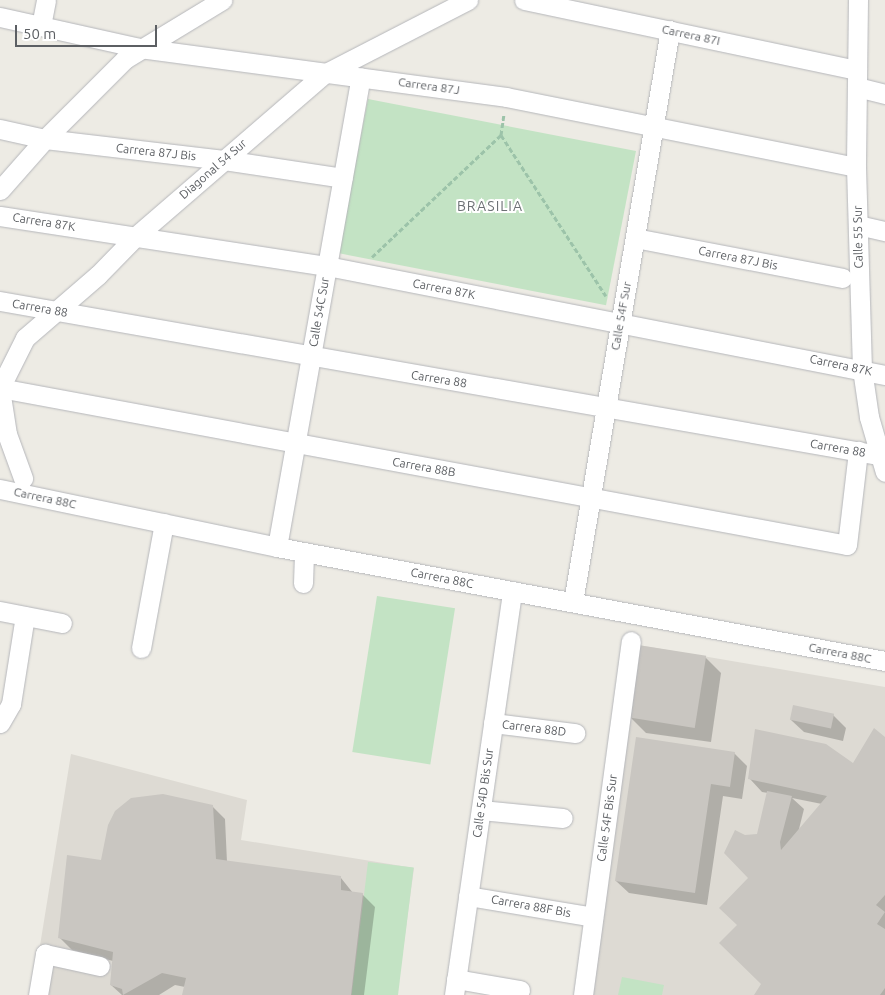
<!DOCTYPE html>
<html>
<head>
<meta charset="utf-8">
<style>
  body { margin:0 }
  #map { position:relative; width:885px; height:995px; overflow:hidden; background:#edebe4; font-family:Ubuntu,sans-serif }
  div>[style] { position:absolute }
  .education>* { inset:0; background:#dddad3 }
  .green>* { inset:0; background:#c3e3c4; transform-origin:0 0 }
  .shadow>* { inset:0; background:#0003 }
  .building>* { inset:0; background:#c9c6c1; transform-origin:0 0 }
  .path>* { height:3px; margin-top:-1.5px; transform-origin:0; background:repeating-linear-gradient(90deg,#9cc3a9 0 5px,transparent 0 7.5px) }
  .roads { filter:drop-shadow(0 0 1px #b5b6ba) drop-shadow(0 0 1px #b5b6ba) }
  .minor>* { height:19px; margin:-9.5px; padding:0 9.5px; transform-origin:9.5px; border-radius:9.5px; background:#fff }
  span { translate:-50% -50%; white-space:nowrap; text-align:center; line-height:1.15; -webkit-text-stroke:4px #fff; paint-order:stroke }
  .street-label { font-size:12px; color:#5c5f63 }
  .neighbourhood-label { font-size:14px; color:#6d7175; letter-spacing:1px }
  .scale { position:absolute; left:15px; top:25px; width:142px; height:22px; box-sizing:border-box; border:2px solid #5c5f63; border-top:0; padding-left:6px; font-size:15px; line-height:18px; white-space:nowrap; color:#5c5f63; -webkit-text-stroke:4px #fff; paint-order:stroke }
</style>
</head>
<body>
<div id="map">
  <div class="education">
    <i style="clip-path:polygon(638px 645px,885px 687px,885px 995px,589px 995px)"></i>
    <i style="clip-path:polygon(71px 754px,247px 800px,241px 840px,414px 868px,397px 995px,32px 995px)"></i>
  </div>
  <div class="green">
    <i style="left:368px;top:99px;width:273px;height:157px;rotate:11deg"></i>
    <i style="left:377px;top:596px;width:79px;height:158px;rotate:9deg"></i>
    <i style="left:368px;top:862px;width:46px;height:134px;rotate:7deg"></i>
    <i style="clip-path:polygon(622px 977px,664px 985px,662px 995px,618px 995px)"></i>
  </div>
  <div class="shadow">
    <i style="clip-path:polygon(705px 657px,721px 673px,711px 742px,646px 733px,629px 716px)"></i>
    <i style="clip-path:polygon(833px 715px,846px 728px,843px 741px,804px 732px,791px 720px)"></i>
    <i style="clip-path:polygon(evenodd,885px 739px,885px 995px,756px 995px,762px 984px,738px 925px,749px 878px,744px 836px,758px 835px,768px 793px,762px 792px,750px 779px,854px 765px,885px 739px,792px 798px,822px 804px,798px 833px,804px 809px,792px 798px)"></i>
    <i style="clip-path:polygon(734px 753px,747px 766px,742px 799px,723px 796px,707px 905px,629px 893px,616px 881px)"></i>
    <i style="clip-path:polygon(212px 806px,225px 819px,227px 862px,341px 878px,353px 893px,362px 894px,375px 907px,364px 995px,183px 995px,185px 987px,175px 985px,159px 995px,122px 995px,111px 985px,113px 961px,72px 950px,60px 938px,102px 862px)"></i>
  </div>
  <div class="building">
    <i style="left:638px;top:645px;width:69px;height:73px;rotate:9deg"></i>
    <i style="left:793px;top:705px;width:42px;height:15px;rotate:12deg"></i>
    <i style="clip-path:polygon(874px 728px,885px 737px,885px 895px,876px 905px,885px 912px,877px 924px,885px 929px,885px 988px,880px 995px,754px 995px,761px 984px,719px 943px,737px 925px,719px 908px,748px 878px,724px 853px,735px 830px,745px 835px,757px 834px,767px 791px,792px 796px,780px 842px,781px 850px,827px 796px,748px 779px,755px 729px,826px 744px,853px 763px)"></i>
    <i style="clip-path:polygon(636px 737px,735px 752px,730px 787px,711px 784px,695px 893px,615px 881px)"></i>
    <i style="clip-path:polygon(163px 794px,213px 805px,216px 859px,341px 876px,341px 890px,363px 893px,351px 995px,182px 995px,186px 978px,162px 973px,123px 995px,122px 989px,110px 985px,113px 952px,58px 938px,67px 855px,101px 860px,108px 825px,115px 811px,131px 798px)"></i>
  </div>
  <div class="path">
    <i style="left:501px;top:135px;width:21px;rotate:-82deg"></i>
    <i style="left:372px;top:257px;width:178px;rotate:-43.4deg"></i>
    <i style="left:501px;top:135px;width:192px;rotate:56.9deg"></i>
  </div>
  <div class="roads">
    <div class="minor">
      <i style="left:524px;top:0;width:340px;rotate:11.9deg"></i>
      <i style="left:858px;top:0;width:167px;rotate:90.7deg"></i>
      <i style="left:856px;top:167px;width:202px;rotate:88.3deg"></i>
      <i style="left:862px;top:369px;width:49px;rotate:81.7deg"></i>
      <i style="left:869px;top:417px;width:57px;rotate:73.8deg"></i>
      <i style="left:0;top:17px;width:143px;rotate:12.5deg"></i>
      <i style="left:140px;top:48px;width:369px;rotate:7.6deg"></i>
      <i style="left:506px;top:97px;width:357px;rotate:11.3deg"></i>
      <i style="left:41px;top:26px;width:26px;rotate:-79deg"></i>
      <i style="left:857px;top:87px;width:29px;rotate:14deg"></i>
      <i style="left:0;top:129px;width:46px;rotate:12.5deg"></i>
      <i style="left:45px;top:139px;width:180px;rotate:6.7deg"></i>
      <i style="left:224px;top:160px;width:120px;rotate:8.6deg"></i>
      <i style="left:0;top:190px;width:68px;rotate:-48.6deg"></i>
      <i style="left:45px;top:139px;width:113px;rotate:-45deg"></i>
      <i style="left:125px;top:59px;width:114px;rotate:-31.3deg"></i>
      <i style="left:0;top:216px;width:331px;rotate:8.7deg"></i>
      <i style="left:327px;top:266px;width:569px;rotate:11.05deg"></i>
      <i style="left:858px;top:225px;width:28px;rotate:13deg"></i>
      <i style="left:635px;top:238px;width:211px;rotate:10.9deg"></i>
      <i style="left:0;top:301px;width:891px;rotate:9.95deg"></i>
      <i style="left:0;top:388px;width:861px;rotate:10.5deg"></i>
      <i style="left:847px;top:545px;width:95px;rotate:-83.3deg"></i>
      <i style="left:0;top:388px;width:56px;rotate:-63.4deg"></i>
      <i style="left:25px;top:338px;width:96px;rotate:-40.8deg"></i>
      <i style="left:98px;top:275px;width:53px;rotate:-45.8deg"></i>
      <i style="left:135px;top:237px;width:250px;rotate:-40.8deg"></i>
      <i style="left:324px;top:74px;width:162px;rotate:-27.2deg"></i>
      <i style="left:0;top:389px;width:46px;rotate:81.2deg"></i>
      <i style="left:7px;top:434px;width:47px;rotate:70deg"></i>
      <i style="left:0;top:489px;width:283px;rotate:11.8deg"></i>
      <i style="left:277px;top:547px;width:619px;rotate:10.62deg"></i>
      <i style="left:277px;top:547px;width:477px;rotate:-79.9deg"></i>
      <i style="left:303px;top:583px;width:31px;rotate:-88deg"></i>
      <i style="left:573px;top:602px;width:580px;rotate:-80.38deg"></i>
      <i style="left:0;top:611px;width:63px;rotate:11deg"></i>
      <i style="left:141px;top:648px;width:127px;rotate:-79.6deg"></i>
      <i style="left:0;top:723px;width:22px;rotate:-60deg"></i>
      <i style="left:11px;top:704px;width:89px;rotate:-81deg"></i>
      <i style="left:493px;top:723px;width:83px;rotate:7deg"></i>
      <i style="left:481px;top:810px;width:82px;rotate:5.6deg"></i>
      <i style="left:468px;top:896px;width:127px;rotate:9.5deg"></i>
      <i style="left:456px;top:979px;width:65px;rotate:9.8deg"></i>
      <i style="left:38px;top:995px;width:42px;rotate:-80.3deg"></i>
      <i style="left:45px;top:954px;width:56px;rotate:12.3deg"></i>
      <i style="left:454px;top:995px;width:408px;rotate:-81.8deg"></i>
      <i style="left:583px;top:995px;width:357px;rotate:-82.3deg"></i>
    </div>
  </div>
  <div class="street-label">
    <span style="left:691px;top:35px;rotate:12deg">Carrera 87I</span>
    <span style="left:429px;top:86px;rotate:8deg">Carrera 87J</span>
    <span style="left:156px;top:152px;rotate:6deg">Carrera 87J Bis</span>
    <span style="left:213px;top:169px;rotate:-41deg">Diagonal 54 Sur</span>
    <span style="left:44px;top:222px;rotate:9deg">Carrera 87K</span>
    <span style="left:858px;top:237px;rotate:-91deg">Calle 55 Sur</span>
    <span style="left:738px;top:258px;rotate:11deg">Carrera 87J Bis</span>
    <span style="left:444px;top:289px;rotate:11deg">Carrera 87K</span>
    <span style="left:40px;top:308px;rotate:10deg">Carrera 88</span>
    <span style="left:319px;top:312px;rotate:-80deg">Calle 54C Sur</span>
    <span style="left:621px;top:316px;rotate:-80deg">Calle 54F Sur</span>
    <span style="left:841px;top:365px;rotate:12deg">Carrera 87K</span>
    <span style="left:439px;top:379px;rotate:9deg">Carrera 88</span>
    <span style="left:838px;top:448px;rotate:10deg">Carrera 88</span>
    <span style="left:424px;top:467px;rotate:10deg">Carrera 88B</span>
    <span style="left:45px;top:498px;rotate:12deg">Carrera 88C</span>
    <span style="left:442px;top:578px;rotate:11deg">Carrera 88C</span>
    <span style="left:840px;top:653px;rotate:11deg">Carrera 88C</span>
    <span style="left:534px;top:728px;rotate:7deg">Carrera 88D</span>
    <span style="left:483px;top:793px;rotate:-82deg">Calle 54D Bis Sur</span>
    <span style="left:607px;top:818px;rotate:-82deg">Calle 54F Bis Sur</span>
    <span style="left:531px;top:906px;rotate:10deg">Carrera 88F Bis</span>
  </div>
  <div class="neighbourhood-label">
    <span style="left:490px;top:206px">BRASILIA</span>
  </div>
  <div class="scale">50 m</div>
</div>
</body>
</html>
